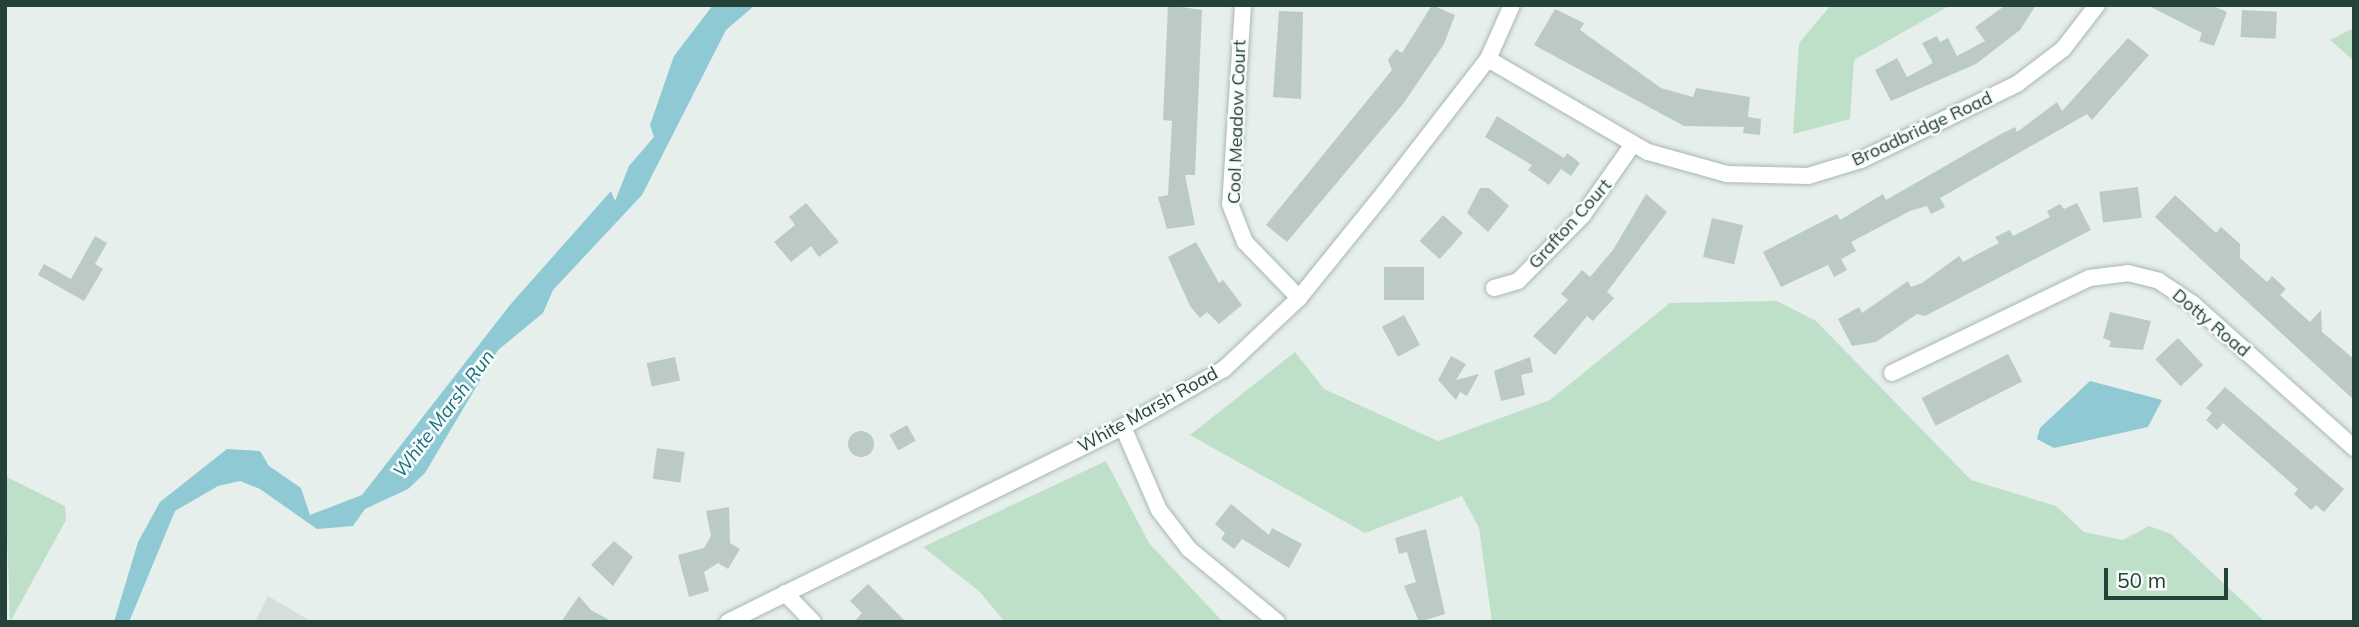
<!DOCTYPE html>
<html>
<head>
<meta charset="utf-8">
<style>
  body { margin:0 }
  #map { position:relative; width:2359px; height:627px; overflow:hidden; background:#e6efeb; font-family:Mulish,sans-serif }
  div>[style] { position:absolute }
  .built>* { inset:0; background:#d4dfda }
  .green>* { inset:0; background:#bfe0c8 }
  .water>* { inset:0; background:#8ec9d4 }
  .building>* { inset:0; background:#bbcac4; transform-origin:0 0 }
  .round { border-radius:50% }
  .roads { filter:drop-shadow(0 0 2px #a8b8b2) drop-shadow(0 0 2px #a8b8b2) }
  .minor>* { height:16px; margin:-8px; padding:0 8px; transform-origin:8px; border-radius:8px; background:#fff }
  span { translate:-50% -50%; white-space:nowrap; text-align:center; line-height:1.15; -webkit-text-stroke:5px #f7fbf9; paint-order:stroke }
  .street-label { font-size:18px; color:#24423a }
  .water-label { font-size:19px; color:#1c6f80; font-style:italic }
  .frame { position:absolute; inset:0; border:7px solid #24423a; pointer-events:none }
  .scale { position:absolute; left:2104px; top:568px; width:124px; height:32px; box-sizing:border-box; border:4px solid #24423a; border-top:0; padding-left:9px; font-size:21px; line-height:24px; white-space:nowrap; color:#24423a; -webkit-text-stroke:5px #f7fbf9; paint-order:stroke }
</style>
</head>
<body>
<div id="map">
  <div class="built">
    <i style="clip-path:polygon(268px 596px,312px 622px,255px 622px)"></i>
  </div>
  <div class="green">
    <i style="clip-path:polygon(1831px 5px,1951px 5px,1854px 60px,1850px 119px,1793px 134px,1799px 43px)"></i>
    <i style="clip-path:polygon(2354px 28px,2354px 61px,2330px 40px)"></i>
    <i style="clip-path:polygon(1777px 301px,1816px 321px,1971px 480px,2056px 506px,2084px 532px,2123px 540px,2149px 526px,2171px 534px,2265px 622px,1492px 622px,1479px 528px,1462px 496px,1365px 533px,1190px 435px,1295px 352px,1324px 389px,1438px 441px,1550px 400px,1670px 303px)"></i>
    <i style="clip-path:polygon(1106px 461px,1149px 543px,1223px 622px,1005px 622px,979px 591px,923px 547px)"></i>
    <i style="clip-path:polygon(5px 476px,65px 506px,66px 520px,10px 622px)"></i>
  </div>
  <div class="water">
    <i style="clip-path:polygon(713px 5px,755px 5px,726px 30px,642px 195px,553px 290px,543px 313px,498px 350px,425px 473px,408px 489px,365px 509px,353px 526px,317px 529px,260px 489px,240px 481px,218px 486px,175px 511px,129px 622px,114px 622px,138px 542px,160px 502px,227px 449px,260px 451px,269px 466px,301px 488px,310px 515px,362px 495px,510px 305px,611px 191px,615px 201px,629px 166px,654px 137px,650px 125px,674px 56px)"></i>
    <i style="clip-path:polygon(2090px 381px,2162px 400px,2148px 427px,2054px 448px,2037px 439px,2040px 428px)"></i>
  </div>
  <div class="building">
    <i style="clip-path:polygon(1168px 5px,1202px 10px,1195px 175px,1185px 175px,1195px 225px,1167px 229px,1158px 197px,1168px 195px,1172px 121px,1163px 120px)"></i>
    <i style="clip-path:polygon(1432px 5px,1455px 15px,1444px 44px,1403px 104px,1287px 242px,1266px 225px,1392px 70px,1388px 60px,1396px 49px,1402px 53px)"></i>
    <i style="clip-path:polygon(2006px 5px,2036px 5px,2020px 30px,1976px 64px,1891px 101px,1875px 70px,1897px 58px,1907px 77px,1933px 63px,1922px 43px,1937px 36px,1940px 42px,1948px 38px,1957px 56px,1985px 41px,1975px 27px)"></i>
    <i style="clip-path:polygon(2147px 5px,2211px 5px,2227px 12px,2214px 46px,2199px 41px,2202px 33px)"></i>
    <i style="clip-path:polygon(1555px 9px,1584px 23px,1580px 30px,1661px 88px,1693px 97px,1696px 88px,1750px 97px,1748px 117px,1761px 119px,1760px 135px,1743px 133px,1744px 127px,1684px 126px,1534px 45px)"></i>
    <i style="left:2242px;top:10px;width:35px;height:27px;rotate:3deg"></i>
    <i style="clip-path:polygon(1279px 11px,1303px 12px,1301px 99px,1273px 97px)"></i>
    <i style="clip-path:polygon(2128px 38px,2149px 55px,2092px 120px,2087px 114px,1940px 198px,1945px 207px,1931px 214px,1927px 206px,1910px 211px,1851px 242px,1856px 251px,1841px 259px,1847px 270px,1834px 277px,1828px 265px,1781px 287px,1763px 252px,1837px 214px,1840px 220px,1883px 194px,1886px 200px,2001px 134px,2015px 127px,2017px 132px,2057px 102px,2062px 111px)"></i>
    <i style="clip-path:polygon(1497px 116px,1564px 158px,1567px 153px,1580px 163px,1571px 176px,1561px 169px,1549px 185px,1528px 170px,1532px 165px,1485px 137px)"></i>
    <i style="left:2138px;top:187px;width:31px;height:39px;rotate:83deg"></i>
    <i style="clip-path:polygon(1480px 188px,1489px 188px,1509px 206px,1488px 232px,1467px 213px)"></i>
    <i style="clip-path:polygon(1646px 194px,1667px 212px,1607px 292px,1614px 298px,1593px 321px,1587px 316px,1555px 355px,1533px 336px,1568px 300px,1561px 294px,1582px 270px,1590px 277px,1613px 250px)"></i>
    <i style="clip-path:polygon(2175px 195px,2216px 233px,2221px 227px,2240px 244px,2240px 258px,2267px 282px,2272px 276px,2286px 289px,2280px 295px,2310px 322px,2321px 310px,2322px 332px,2354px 359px,2354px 400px,2155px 217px)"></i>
    <i style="clip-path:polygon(806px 203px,839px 242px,819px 257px,811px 246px,791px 262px,774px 242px,795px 225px,789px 217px)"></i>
    <i style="clip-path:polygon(2077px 203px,2091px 230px,1925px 316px,1917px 314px,1876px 342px,1852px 346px,1838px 319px,1859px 307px,1862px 313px,1908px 281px,1911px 287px,1922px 283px,1959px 256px,1963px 262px,1976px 255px,1999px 243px,1995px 237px,2010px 230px,2013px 236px,2050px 217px,2047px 211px,2060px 204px,2064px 209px)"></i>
    <i style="left:1443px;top:215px;width:27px;height:35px;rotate:42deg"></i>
    <i style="left:1712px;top:218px;width:32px;height:40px;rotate:13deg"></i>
    <i style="clip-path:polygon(95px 236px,107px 243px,95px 264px,103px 269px,84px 301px,38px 275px,44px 264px,71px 279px)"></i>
    <i style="clip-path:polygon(1196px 242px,1219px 283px,1223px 280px,1242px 305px,1219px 324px,1207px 312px,1200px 318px,1190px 306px,1168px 257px)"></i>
    <i style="left:1384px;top:267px;width:40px;height:33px"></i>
    <i style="clip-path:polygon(2110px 312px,2151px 321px,2143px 350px,2109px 347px,2111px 341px,2103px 338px)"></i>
    <i style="left:1404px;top:315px;width:34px;height:25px;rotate:62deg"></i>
    <i style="left:2178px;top:338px;width:37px;height:31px;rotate:47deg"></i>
    <i style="left:2008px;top:354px;width:31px;height:97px;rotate:63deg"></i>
    <i style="clip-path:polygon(1451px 356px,1466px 364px,1456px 380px,1479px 374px,1467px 396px,1460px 392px,1456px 400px,1438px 380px)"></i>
    <i style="left:675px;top:357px;width:24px;height:29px;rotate:78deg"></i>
    <i style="clip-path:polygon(1530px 357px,1533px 372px,1521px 375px,1525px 395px,1501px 401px,1494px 371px)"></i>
    <i style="clip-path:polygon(2225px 387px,2344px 489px,2324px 512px,2316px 505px,2311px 510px,2294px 494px,2298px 489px,2223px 423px,2217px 430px,2206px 420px,2212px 413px,2206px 408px)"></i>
    <i style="left:907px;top:425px;width:18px;height:20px;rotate:61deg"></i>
    <i class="round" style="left:848px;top:431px;width:26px;height:26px"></i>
    <i style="left:657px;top:448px;width:28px;height:31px;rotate:8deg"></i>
    <i style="clip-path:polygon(1231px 504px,1269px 535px,1272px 528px,1302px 544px,1289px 568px,1242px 539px,1234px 549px,1221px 539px,1225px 533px,1215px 524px)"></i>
    <i style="clip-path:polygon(729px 507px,730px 543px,740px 549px,728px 569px,718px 563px,704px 572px,709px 591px,689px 597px,678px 555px,704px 548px,711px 536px,706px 511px)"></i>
    <i style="clip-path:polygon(1426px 529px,1445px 614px,1419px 622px,1404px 586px,1416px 582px,1407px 552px,1399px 554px,1395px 538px)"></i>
    <i style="clip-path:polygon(614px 541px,633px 557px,613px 586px,591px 565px)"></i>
    <i style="clip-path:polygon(868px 584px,906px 622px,854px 622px,862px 613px,850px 601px)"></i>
    <i style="clip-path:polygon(579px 596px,591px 610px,613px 622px,561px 622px)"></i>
  </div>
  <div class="roads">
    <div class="minor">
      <i style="left:1243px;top:5px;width:199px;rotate:93.7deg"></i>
      <i style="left:1230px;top:204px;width:41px;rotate:68.5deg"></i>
      <i style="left:1245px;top:242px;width:78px;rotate:46deg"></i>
      <i style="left:1488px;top:59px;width:185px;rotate:30.2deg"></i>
      <i style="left:1648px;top:152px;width:82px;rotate:15.6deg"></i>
      <i style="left:1727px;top:174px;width:81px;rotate:1.4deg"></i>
      <i style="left:1808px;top:176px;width:55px;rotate:-16.8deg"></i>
      <i style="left:1861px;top:160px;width:174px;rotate:-26deg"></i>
      <i style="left:2017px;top:84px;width:58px;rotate:-37.3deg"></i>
      <i style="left:2063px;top:49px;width:56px;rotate:-52.3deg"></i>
      <i style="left:1494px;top:288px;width:25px;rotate:-16deg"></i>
      <i style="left:1518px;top:281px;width:93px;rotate:-45.4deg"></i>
      <i style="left:1583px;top:215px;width:87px;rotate:-54.8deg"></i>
      <i style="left:1892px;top:373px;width:219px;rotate:-25.7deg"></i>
      <i style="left:2089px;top:278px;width:39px;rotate:-7deg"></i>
      <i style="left:2128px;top:273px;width:32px;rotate:14deg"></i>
      <i style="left:2159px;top:281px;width:41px;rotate:34.1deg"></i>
      <i style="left:2193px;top:304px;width:216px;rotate:41.8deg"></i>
      <i style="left:1123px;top:427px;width:90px;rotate:66.6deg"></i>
      <i style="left:1159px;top:510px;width:49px;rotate:52.4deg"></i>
      <i style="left:1189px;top:549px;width:114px;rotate:39.7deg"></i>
      <i style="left:785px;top:593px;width:40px;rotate:46deg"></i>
      <i style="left:728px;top:622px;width:441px;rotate:-26.3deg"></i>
      <i style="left:1123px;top:427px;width:116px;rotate:-29.9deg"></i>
      <i style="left:1224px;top:369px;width:103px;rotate:-43.4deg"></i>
      <i style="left:1299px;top:298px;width:135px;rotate:-51deg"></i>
      <i style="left:1384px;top:193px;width:170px;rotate:-52.2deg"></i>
      <i style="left:1488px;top:59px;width:59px;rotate:-66deg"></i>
    </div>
  </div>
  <div class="street-label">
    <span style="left:1237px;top:122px;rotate:-88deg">Cool Meadow Court</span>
    <span style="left:1922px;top:129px;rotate:-25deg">Broadbridge Road</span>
    <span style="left:1570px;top:224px;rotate:-48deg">Grafton Court</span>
    <span style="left:2211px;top:323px;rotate:40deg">Dotty Road</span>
    <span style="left:1148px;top:410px;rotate:-29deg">White Marsh Road</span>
  </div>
  <div class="water-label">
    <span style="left:444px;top:414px;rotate:-53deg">White Marsh Run</span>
  </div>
  <div class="frame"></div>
  <div class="scale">50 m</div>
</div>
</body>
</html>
